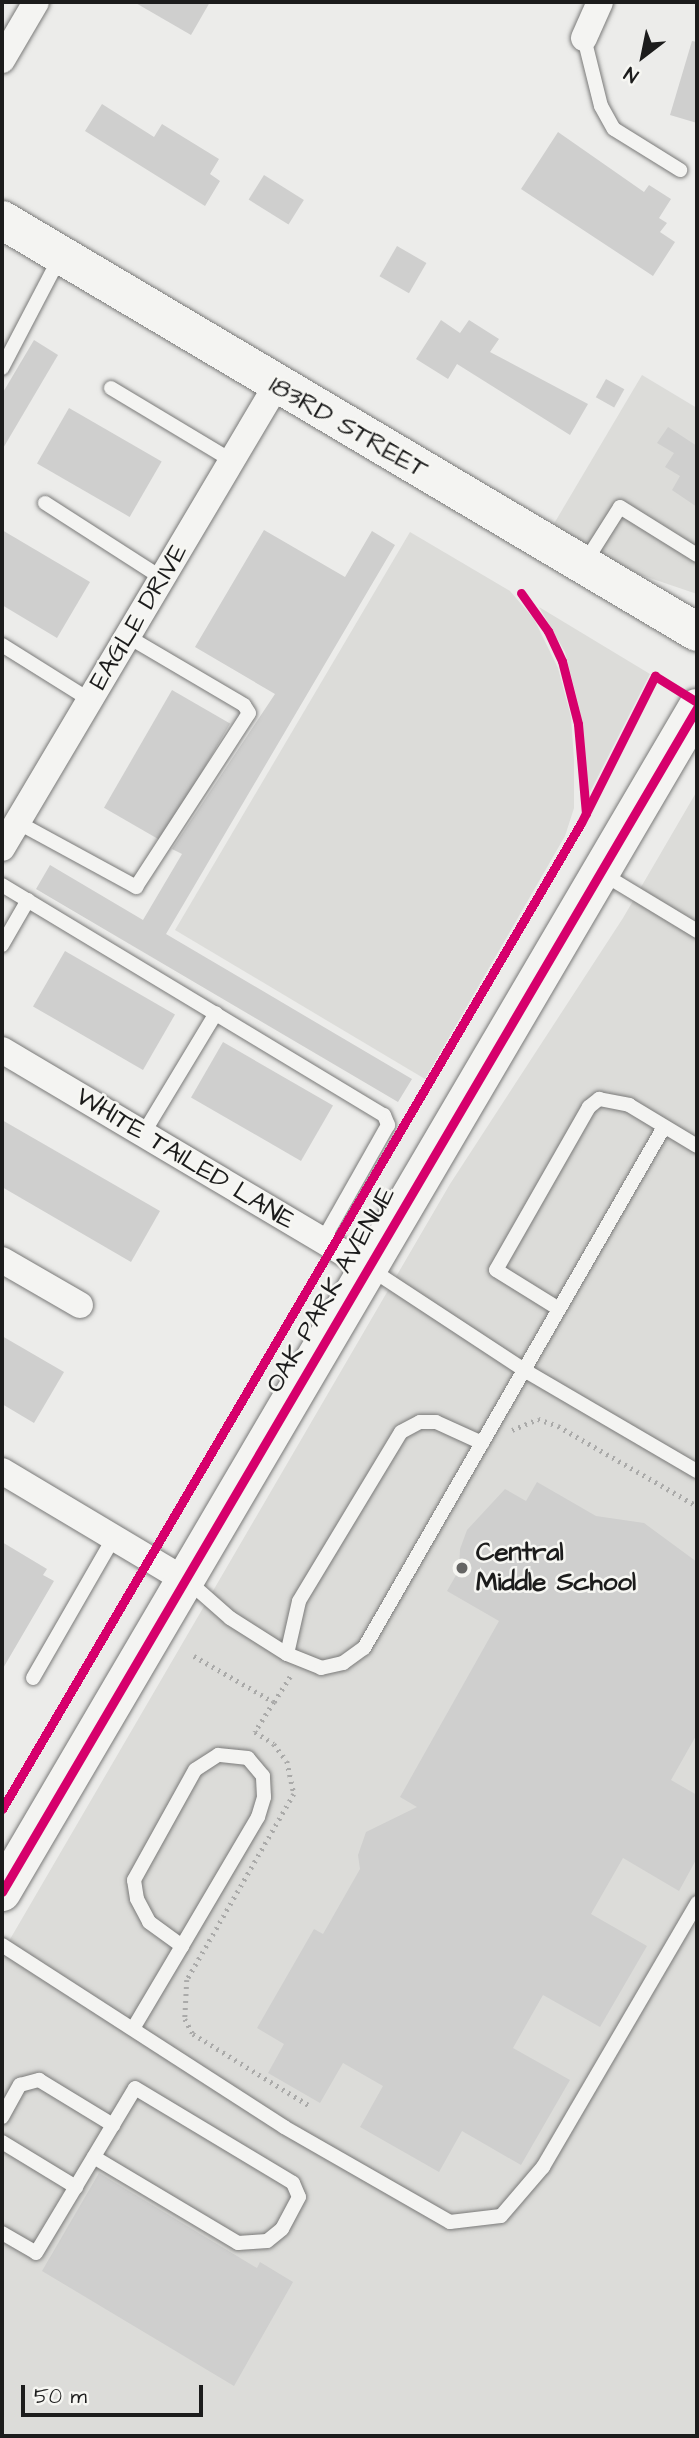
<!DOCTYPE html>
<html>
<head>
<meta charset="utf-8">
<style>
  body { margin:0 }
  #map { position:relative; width:699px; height:2438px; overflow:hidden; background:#ececea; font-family:"Architects Daughter",sans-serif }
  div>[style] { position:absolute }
  .built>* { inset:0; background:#dcdcd9 }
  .building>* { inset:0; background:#cfcfce; transform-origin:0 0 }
  .path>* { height:4.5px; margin-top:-2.25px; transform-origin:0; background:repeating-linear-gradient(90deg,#aaaaa9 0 2px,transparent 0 7px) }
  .roads { filter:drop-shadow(0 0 2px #7a7a79) drop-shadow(0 0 2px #7a7a79) }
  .lane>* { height:14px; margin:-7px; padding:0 7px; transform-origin:7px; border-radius:7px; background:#f4f4f2 }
  .street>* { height:26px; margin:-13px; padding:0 13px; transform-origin:13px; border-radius:13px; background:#f4f4f2 }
  .secondary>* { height:38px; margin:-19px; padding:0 19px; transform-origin:19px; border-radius:19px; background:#f4f4f2 }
  .cycleway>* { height:9px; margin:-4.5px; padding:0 4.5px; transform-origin:4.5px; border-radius:4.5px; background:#d6006c }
  .dots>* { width:19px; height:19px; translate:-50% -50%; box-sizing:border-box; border:4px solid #f6f6f2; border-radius:50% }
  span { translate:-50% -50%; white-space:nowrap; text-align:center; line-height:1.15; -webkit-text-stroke:5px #f6f6f2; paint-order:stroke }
  .street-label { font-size:26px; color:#1c1c1c }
  .poi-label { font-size:26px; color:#1c1c1c; font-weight:700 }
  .left { translate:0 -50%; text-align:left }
  .frame { position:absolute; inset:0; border:4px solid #1c1c1c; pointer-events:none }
  .north { position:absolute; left:608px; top:21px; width:70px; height:70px; -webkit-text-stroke:5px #f6f6f2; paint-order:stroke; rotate:212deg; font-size:19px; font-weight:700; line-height:28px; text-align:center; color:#1c1c1c }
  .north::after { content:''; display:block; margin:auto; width:24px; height:32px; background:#1c1c1c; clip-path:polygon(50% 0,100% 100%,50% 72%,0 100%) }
  .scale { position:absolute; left:21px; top:2385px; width:182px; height:32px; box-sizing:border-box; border:4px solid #1c1c1c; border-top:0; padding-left:9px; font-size:21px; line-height:24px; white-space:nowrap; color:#1c1c1c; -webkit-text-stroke:5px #f6f6f2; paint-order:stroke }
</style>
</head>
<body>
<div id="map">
  <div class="built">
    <i style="clip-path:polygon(642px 375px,697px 408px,697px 594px,638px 574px,552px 527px)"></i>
    <i style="clip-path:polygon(410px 532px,510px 591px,534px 619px,558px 668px,571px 717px,574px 760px,574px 808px,565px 836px,425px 1079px,175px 930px)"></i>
    <i style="clip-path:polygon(539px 607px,650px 674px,586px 800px,580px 711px,565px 652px)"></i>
    <i style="clip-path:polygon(697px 791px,697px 2436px,2px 2436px,2px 1953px,450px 1184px,623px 918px)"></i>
  </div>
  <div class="building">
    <i style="clip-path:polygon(134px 2px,210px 2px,191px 35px)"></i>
    <i style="clip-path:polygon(692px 41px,697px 42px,697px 123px,670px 115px)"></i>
    <i style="clip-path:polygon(102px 104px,154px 137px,162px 124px,219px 159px,210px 174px,220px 181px,205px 206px,85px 131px)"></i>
    <i style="clip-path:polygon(558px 132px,644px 192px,649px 185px,671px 199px,659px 218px,667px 223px,660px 232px,675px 242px,653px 276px,521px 189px)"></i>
    <i style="left:264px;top:175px;width:47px;height:29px;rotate:32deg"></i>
    <i style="left:397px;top:246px;width:34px;height:35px;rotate:30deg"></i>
    <i style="clip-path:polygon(441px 320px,460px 333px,469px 320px,499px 339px,490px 352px,588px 404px,570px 435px,457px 364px,448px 379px,416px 359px)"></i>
    <i style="clip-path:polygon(34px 340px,58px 355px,2px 450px,2px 394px)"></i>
    <i style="left:606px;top:379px;width:21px;height:21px;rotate:29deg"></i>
    <i style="left:69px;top:408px;width:107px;height:64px;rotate:30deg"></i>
    <i style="clip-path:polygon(668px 427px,697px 446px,697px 507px,672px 490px,680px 476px,665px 467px,674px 453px,657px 443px)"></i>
    <i style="clip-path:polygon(2px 530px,90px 582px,57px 638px,2px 605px)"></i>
    <i style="clip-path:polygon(264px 530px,345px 577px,372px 531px,395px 545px,166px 934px,412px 1079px,398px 1102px,36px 889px,50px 865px,143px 920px,182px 854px,172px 849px,275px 694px,195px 647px)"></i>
    <i style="left:172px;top:690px;width:67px;height:136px;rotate:30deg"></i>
    <i style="left:65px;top:951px;width:127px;height:64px;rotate:30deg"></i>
    <i style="left:223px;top:1042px;width:127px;height:64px;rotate:30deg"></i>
    <i style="clip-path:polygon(2px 1120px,160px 1211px,131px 1262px,2px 1187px)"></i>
    <i style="clip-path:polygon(2px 1336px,64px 1372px,34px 1423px,2px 1404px)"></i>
    <i style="clip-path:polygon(537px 1482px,596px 1516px,644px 1523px,697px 1562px,697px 1734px,671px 1780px,697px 1795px,697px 1858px,679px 1891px,623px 1858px,591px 1914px,647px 1946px,600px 2027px,543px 1995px,513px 2048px,570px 2080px,521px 2165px,462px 2131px,439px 2172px,360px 2127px,383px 2086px,343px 2063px,320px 2103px,268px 2073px,284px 2044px,257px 2028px,314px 1929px,323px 1934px,360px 1869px,358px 1855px,366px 1832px,417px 1807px,400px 1797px,499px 1621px,447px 1591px,459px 1570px,460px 1549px,467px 1530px,505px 1489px,526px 1501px)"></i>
    <i style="clip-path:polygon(2px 1542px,47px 1569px,43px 1575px,54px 1581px,2px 1670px)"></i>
    <i style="clip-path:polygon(99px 2173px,257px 2268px,260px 2262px,293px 2282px,234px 2386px,42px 2271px)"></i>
  </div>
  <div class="path">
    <i style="left:512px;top:1430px;width:28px;rotate:-23deg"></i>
    <i style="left:538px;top:1419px;width:21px;rotate:19deg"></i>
    <i style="left:558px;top:1426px;width:160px;rotate:29.9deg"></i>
    <i style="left:194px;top:1656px;width:92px;rotate:29.9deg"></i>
    <i style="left:274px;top:1702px;width:36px;rotate:122deg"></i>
    <i style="left:255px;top:1732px;width:22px;rotate:32deg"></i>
    <i style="left:274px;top:1744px;width:21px;rotate:53deg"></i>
    <i style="left:287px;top:1761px;width:34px;rotate:78deg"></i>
    <i style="left:294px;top:1794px;width:215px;rotate:119.9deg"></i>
    <i style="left:187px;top:1980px;width:39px;rotate:93deg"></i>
    <i style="left:185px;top:2019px;width:17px;rotate:62deg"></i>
    <i style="left:193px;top:2034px;width:137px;rotate:31.6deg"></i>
    <i style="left:274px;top:1702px;width:31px;rotate:-58deg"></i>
  </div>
  <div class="roads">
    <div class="lane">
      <i style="left:584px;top:38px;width:70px;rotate:76deg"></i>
      <i style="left:601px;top:106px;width:26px;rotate:61deg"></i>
      <i style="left:614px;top:129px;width:78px;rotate:31.8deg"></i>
      <i style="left:2px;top:368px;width:125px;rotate:-62.4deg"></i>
      <i style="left:111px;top:388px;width:140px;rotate:31deg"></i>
      <i style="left:45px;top:503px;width:139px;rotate:32.7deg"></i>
      <i style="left:584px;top:564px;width:67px;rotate:-57.7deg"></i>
      <i style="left:620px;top:507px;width:91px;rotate:31.9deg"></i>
      <i style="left:2px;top:645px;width:104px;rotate:32deg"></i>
      <i style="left:17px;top:822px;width:136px;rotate:28.6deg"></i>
      <i style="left:136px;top:887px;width:207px;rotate:-57deg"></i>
      <i style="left:249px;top:713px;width:9px;rotate:-122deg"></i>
      <i style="left:244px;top:705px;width:136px;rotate:-149.5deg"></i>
      <i style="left:603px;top:874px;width:110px;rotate:31.2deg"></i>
      <i style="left:2px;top:885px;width:446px;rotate:31.1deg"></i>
      <i style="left:384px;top:1115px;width:11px;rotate:68deg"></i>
      <i style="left:388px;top:1125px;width:132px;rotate:119.5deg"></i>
      <i style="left:2px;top:945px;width:52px;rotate:-60deg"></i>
      <i style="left:143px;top:1134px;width:141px;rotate:-58.9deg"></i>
      <i style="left:369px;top:1268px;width:186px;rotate:33.3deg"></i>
      <i style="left:524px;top:1370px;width:200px;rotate:30.3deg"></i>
      <i style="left:559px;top:1309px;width:74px;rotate:-148.2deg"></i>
      <i style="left:496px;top:1270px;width:188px;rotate:-60.3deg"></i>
      <i style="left:589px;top:1107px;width:13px;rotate:-39deg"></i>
      <i style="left:599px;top:1099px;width:31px;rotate:11deg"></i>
      <i style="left:629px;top:1105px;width:79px;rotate:31.1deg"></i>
      <i style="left:188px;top:1581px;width:56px;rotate:41.4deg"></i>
      <i style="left:230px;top:1618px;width:67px;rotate:32.3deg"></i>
      <i style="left:287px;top:1654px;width:37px;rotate:22deg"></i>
      <i style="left:321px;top:1668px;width:23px;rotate:-13deg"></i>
      <i style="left:343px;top:1663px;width:26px;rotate:-36deg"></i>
      <i style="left:364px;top:1648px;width:601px;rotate:-60.07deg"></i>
      <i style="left:287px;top:1654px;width:54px;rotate:-77.2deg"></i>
      <i style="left:299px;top:1601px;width:197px;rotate:-58.9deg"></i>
      <i style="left:401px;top:1432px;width:21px;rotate:-28deg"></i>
      <i style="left:420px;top:1422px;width:16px"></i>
      <i style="left:436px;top:1422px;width:51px;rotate:24.5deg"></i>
      <i style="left:33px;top:1678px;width:163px;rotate:-60.1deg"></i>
      <i style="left:2px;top:1945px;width:336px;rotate:32.8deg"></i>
      <i style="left:284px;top:2127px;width:191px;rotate:29.8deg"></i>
      <i style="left:450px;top:2222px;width:51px;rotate:-6.7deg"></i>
      <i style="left:501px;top:2216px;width:65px;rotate:-49.4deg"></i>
      <i style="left:543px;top:2167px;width:306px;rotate:-59.7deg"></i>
      <i style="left:134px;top:2027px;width:94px;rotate:-59.3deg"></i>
      <i style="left:182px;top:1946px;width:150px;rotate:-59.5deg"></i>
      <i style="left:258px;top:1817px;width:21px;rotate:-73deg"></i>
      <i style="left:264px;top:1797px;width:21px;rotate:-93deg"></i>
      <i style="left:263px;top:1776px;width:23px;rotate:-130deg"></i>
      <i style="left:248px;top:1758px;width:30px;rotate:-174deg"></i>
      <i style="left:218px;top:1755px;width:27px;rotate:147deg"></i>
      <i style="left:195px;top:1770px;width:126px;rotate:119deg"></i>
      <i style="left:134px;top:1880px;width:19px;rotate:81deg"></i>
      <i style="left:137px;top:1899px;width:26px;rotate:62deg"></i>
      <i style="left:149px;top:1922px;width:41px;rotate:36deg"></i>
      <i style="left:2px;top:2117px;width:37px;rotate:-61deg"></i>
      <i style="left:20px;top:2085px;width:20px;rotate:-15deg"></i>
      <i style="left:39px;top:2080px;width:87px;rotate:31.3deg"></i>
      <i style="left:2px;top:2142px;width:87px;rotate:31.3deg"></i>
      <i style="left:2px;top:2233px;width:39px;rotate:30deg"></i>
      <i style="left:36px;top:2253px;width:192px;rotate:-59deg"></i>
      <i style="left:135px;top:2088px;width:184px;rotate:31deg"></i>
      <i style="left:293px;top:2183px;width:15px;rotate:67deg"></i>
      <i style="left:299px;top:2197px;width:36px;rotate:118deg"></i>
      <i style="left:282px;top:2229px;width:19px;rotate:141deg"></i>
      <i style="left:267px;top:2241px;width:29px;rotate:176deg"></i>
      <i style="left:238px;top:2243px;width:168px;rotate:-149.2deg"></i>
    </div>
    <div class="street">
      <i style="left:584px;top:38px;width:39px;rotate:-66deg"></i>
      <i style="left:2px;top:60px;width:67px;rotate:-59.6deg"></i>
      <i style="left:2px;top:848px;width:537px;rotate:-59.33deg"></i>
      <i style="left:2px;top:1050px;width:427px;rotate:30.7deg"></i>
      <i style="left:2px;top:1260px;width:90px;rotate:30deg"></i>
      <i style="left:2px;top:1471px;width:213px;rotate:30.8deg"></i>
    </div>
    <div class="secondary">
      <i style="left:2px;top:220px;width:808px;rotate:30.66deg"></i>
      <i style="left:2px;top:1892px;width:1373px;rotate:-59.59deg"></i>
    </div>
  </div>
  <div class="cycleway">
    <i style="left:521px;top:593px;width:47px;rotate:54.6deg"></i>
    <i style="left:548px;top:631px;width:33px;rotate:65deg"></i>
    <i style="left:562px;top:661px;width:65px;rotate:75.7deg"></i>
    <i style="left:578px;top:724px;width:90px;rotate:84.9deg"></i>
    <i style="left:2px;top:1809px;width:1143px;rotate:-59.58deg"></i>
    <i style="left:581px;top:823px;width:165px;rotate:-63.3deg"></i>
    <i style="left:655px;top:676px;width:49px;rotate:31.8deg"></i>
    <i style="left:2px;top:1892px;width:1373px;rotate:-59.59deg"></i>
  </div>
  <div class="dots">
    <i style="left:462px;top:1568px;background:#656564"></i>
  </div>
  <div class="street-label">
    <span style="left:348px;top:428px;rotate:30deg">183RD STREET</span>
    <span style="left:139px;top:617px;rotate:-59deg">EAGLE DRIVE</span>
    <span style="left:185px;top:1159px;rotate:31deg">WHITE TAILED LANE</span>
    <span style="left:331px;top:1290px;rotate:-60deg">OAK PARK AVENUE</span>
  </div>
  <div class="poi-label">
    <span class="left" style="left:476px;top:1568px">Central<br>Middle School</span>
  </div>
  <div class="frame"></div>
  <div class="north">N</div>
  <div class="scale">50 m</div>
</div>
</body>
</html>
